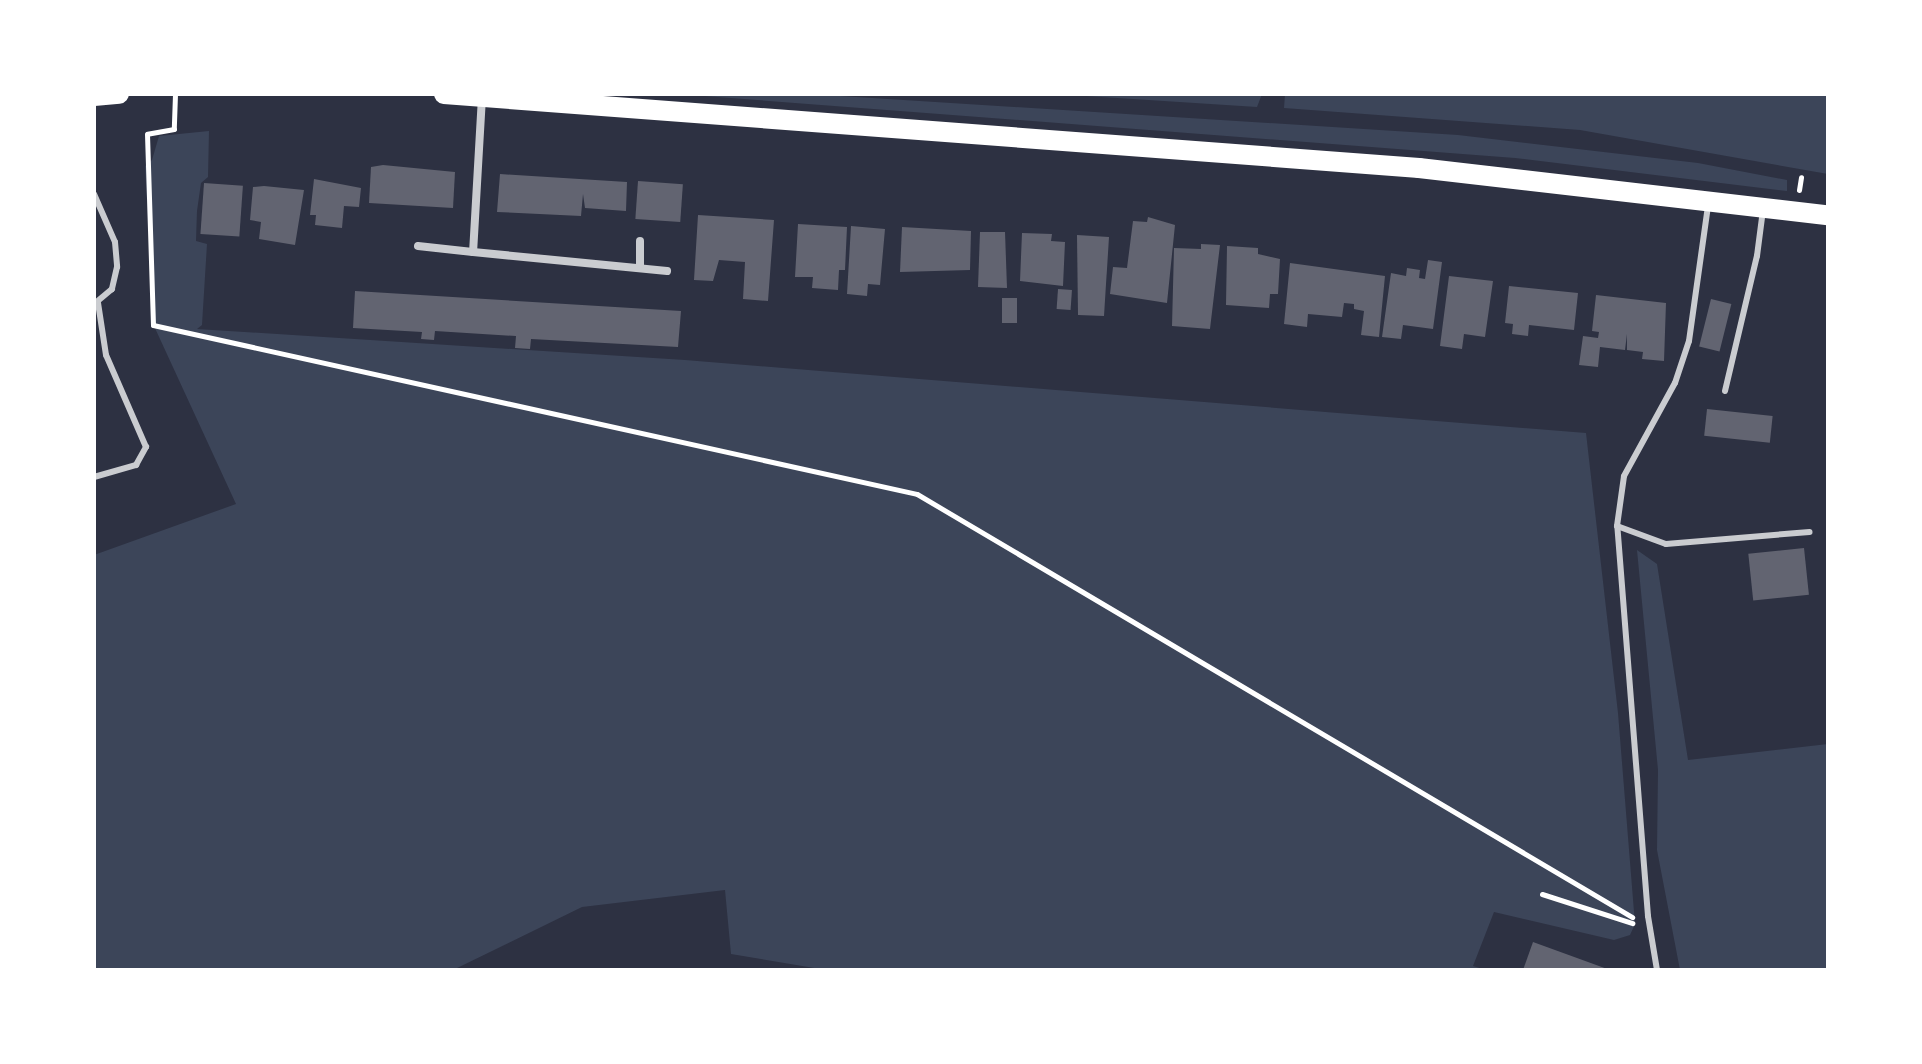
<!DOCTYPE html>
<html>
<head>
<meta charset="utf-8">
<style>
  body { margin:0 }
  #map { position:relative; width:1922px; height:1064px; overflow:hidden; background:#2d3142; font-family:"Sofia Sans Condensed",sans-serif }
  div>[style] { position:absolute }
  .green>* { inset:0; background:#3c4559 }
  .building>* { inset:0; background:#626471; transform-origin:0 0 }
  .path>* { height:5px; margin:-2.5px; padding:0 2.5px; transform-origin:2.5px; border-radius:2.5px; background:#fff }
  .service>* { height:6px; margin:-3px; padding:0 3px; transform-origin:3px; border-radius:3px; background:#caccd0 }
  .minor>* { height:8px; margin:-4px; padding:0 4px; transform-origin:4px; border-radius:4px; background:#caccd0 }
  .primary>* { height:20px; margin:-10px; padding:0 10px; transform-origin:10px; border-radius:10px; background:#fff }
  span { translate:-50% -50%; white-space:nowrap; text-align:center; line-height:1.15; -webkit-text-stroke:8px #fff; paint-order:stroke }
  .frame { position:absolute; inset:0; border:96px solid #fff; pointer-events:none }
</style>
</head>
<body>
<div id="map">
  <div class="green">
    <i style="clip-path:polygon(678px 94px,809px 94px,1458px 135px,1698px 163px,1787px 180px,1787px 191px,1515px 158px)"></i>
    <i style="clip-path:polygon(1055px 94px,1262px 94px,1257px 107px)"></i>
    <i style="clip-path:polygon(1285px 94px,1828px 94px,1828px 174px,1580px 130px,1284px 108px)"></i>
    <i style="clip-path:polygon(209px 131px,208px 177px,201px 183px,197px 211px,196px 241px,207px 244px,202px 325px,197px 329px,685px 360px,1586px 433px,1618px 713px,1635px 924px,1630px 935px,1614px 940px,1494px 912px,1473px 966px,1486px 970px,826px 970px,731px 954px,725px 890px,582px 907px,453px 970px,94px 970px,94px 555px,236px 504px,154px 326px,145px 166px,152px 160px,159px 136px)"></i>
    <i style="clip-path:polygon(1637px 550px,1657px 564px,1688px 760px,1828px 744px,1828px 970px,1680px 970px,1657px 850px,1658px 770px)"></i>
  </div>
  <div class="building">
    <i style="clip-path:polygon(383px 165px,455px 172px,453px 208px,369px 203px,371px 167px)"></i>
    <i style="clip-path:polygon(500px 174px,627px 182px,626px 211px,585px 208px,583px 194px,581px 216px,497px 212px)"></i>
    <i style="clip-path:polygon(314px 179px,361px 188px,359px 207px,344px 206px,342px 228px,315px 225px,316px 215px,310px 215px)"></i>
    <i style="left:638px;top:181px;width:45px;height:38px;rotate:4deg"></i>
    <i style="left:204px;top:183px;width:39px;height:51px;rotate:4deg"></i>
    <i style="clip-path:polygon(264px 186px,304px 190px,295px 245px,259px 239px,261px 222px,250px 220px,253px 187px)"></i>
    <i style="clip-path:polygon(698px 215px,774px 220px,768px 301px,743px 299px,745px 262px,719px 260px,713px 281px,694px 280px)"></i>
    <i style="clip-path:polygon(1148px 217px,1175px 225px,1167px 303px,1110px 294px,1113px 267px,1127px 268px,1133px 221px,1147px 222px)"></i>
    <i style="clip-path:polygon(798px 224px,847px 227px,845px 270px,839px 270px,838px 290px,812px 288px,813px 277px,795px 277px)"></i>
    <i style="clip-path:polygon(851px 226px,885px 229px,880px 285px,868px 284px,867px 296px,847px 294px)"></i>
    <i style="clip-path:polygon(902px 227px,971px 231px,970px 270px,900px 272px)"></i>
    <i style="clip-path:polygon(980px 232px,1005px 232px,1007px 288px,978px 287px)"></i>
    <i style="clip-path:polygon(1022px 233px,1052px 234px,1051px 241px,1065px 242px,1063px 286px,1020px 281px)"></i>
    <i style="clip-path:polygon(1077px 235px,1109px 237px,1104px 316px,1078px 315px)"></i>
    <i style="clip-path:polygon(1201px 244px,1220px 245px,1210px 329px,1172px 326px,1174px 248px,1201px 249px)"></i>
    <i style="clip-path:polygon(1227px 246px,1258px 248px,1258px 254px,1280px 259px,1278px 294px,1270px 294px,1269px 308px,1226px 305px)"></i>
    <i style="clip-path:polygon(1428px 260px,1442px 262px,1433px 329px,1403px 325px,1401px 339px,1382px 337px,1391px 273px,1406px 276px,1407px 268px,1420px 270px,1419px 278px,1425px 279px)"></i>
    <i style="clip-path:polygon(1290px 263px,1385px 276px,1379px 337px,1361px 335px,1364px 311px,1354px 309px,1354px 304px,1344px 303px,1342px 317px,1308px 314px,1307px 327px,1284px 324px)"></i>
    <i style="clip-path:polygon(1449px 276px,1493px 281px,1485px 337px,1464px 334px,1462px 349px,1440px 346px)"></i>
    <i style="clip-path:polygon(1509px 286px,1578px 293px,1574px 330px,1529px 325px,1528px 336px,1512px 334px,1513px 324px,1505px 323px)"></i>
    <i style="left:1058px;top:289px;width:14px;height:20px;rotate:4deg"></i>
    <i style="clip-path:polygon(355px 291px,681px 311px,678px 347px,531px 339px,530px 349px,515px 348px,516px 336px,435px 331px,434px 340px,421px 339px,422px 332px,353px 328px)"></i>
    <i style="clip-path:polygon(1596px 295px,1666px 303px,1664px 361px,1642px 359px,1643px 352px,1627px 350px,1627px 334px,1625px 350px,1600px 347px,1598px 367px,1579px 365px,1583px 336px,1598px 338px,1599px 332px,1592px 331px)"></i>
    <i style="left:1002px;top:298px;width:15px;height:25px"></i>
    <i style="left:1711px;top:299px;width:21px;height:49px;rotate:14deg"></i>
    <i style="left:1707px;top:409px;width:66px;height:27px;rotate:6deg"></i>
    <i style="left:1804px;top:548px;width:47px;height:56px;rotate:84deg"></i>
    <i style="clip-path:polygon(1533px 942px,1610px 970px,1523px 970px)"></i>
  </div>
  <div class="path">
    <i style="left:175px;top:94px;width:35px;rotate:92deg"></i>
    <i style="left:174px;top:129px;width:27px;rotate:170deg"></i>
    <i style="left:147px;top:134px;width:191px;rotate:88.2deg"></i>
    <i style="left:153px;top:325px;width:782px;rotate:12.47deg"></i>
    <i style="left:917px;top:494px;width:831px;rotate:30.61deg"></i>
    <i style="left:1799px;top:190px;width:13px;rotate:-81deg"></i>
    <i style="left:1542px;top:894px;width:95px;rotate:17.9deg"></i>
  </div>
  <div class="service">
    <i style="left:94px;top:194px;width:52px;rotate:66.4deg"></i>
    <i style="left:115px;top:242px;width:25px;rotate:85deg"></i>
    <i style="left:117px;top:267px;width:23px;rotate:103deg"></i>
    <i style="left:112px;top:289px;width:23px;rotate:140deg"></i>
    <i style="left:1725px;top:391px;width:139px;rotate:-76.7deg"></i>
    <i style="left:1757px;top:256px;width:46px;rotate:-82.6deg"></i>
    <i style="left:94px;top:477px;width:44px;rotate:-15.9deg"></i>
    <i style="left:136px;top:465px;width:21px;rotate:-61deg"></i>
    <i style="left:146px;top:447px;width:100px;rotate:-113.5deg"></i>
    <i style="left:106px;top:355px;width:53px;rotate:-98.7deg"></i>
    <i style="left:1617px;top:526px;width:52px;rotate:20.2deg"></i>
    <i style="left:1666px;top:544px;width:144px;rotate:-4.8deg"></i>
    <i style="left:1657px;top:970px;width:55px;rotate:-99.5deg"></i>
    <i style="left:1648px;top:916px;width:391px;rotate:-94.5deg"></i>
    <i style="left:1617px;top:526px;width:50px;rotate:-82deg"></i>
    <i style="left:1624px;top:476px;width:106px;rotate:-61.3deg"></i>
    <i style="left:1675px;top:383px;width:44px;rotate:-71.6deg"></i>
    <i style="left:1689px;top:341px;width:137px;rotate:-82deg"></i>
  </div>
  <div class="minor">
    <i style="left:482px;top:97px;width:155px;rotate:93.3deg"></i>
    <i style="left:473px;top:252px;width:195px;rotate:5.6deg"></i>
    <i style="left:418px;top:246px;width:55px;rotate:6.2deg"></i>
    <i style="left:640px;top:268px;width:27px;rotate:-90deg"></i>
  </div>
  <div class="primary">
    <i style="left:444px;top:94px;width:978px;rotate:4.34deg"></i>
    <i style="left:1419px;top:168px;width:412px;rotate:6.6deg"></i>
    <i style="left:94px;top:96px;width:25px;rotate:-5deg"></i>
  </div>
  <div class="frame"></div>
</div>
</body>
</html>
